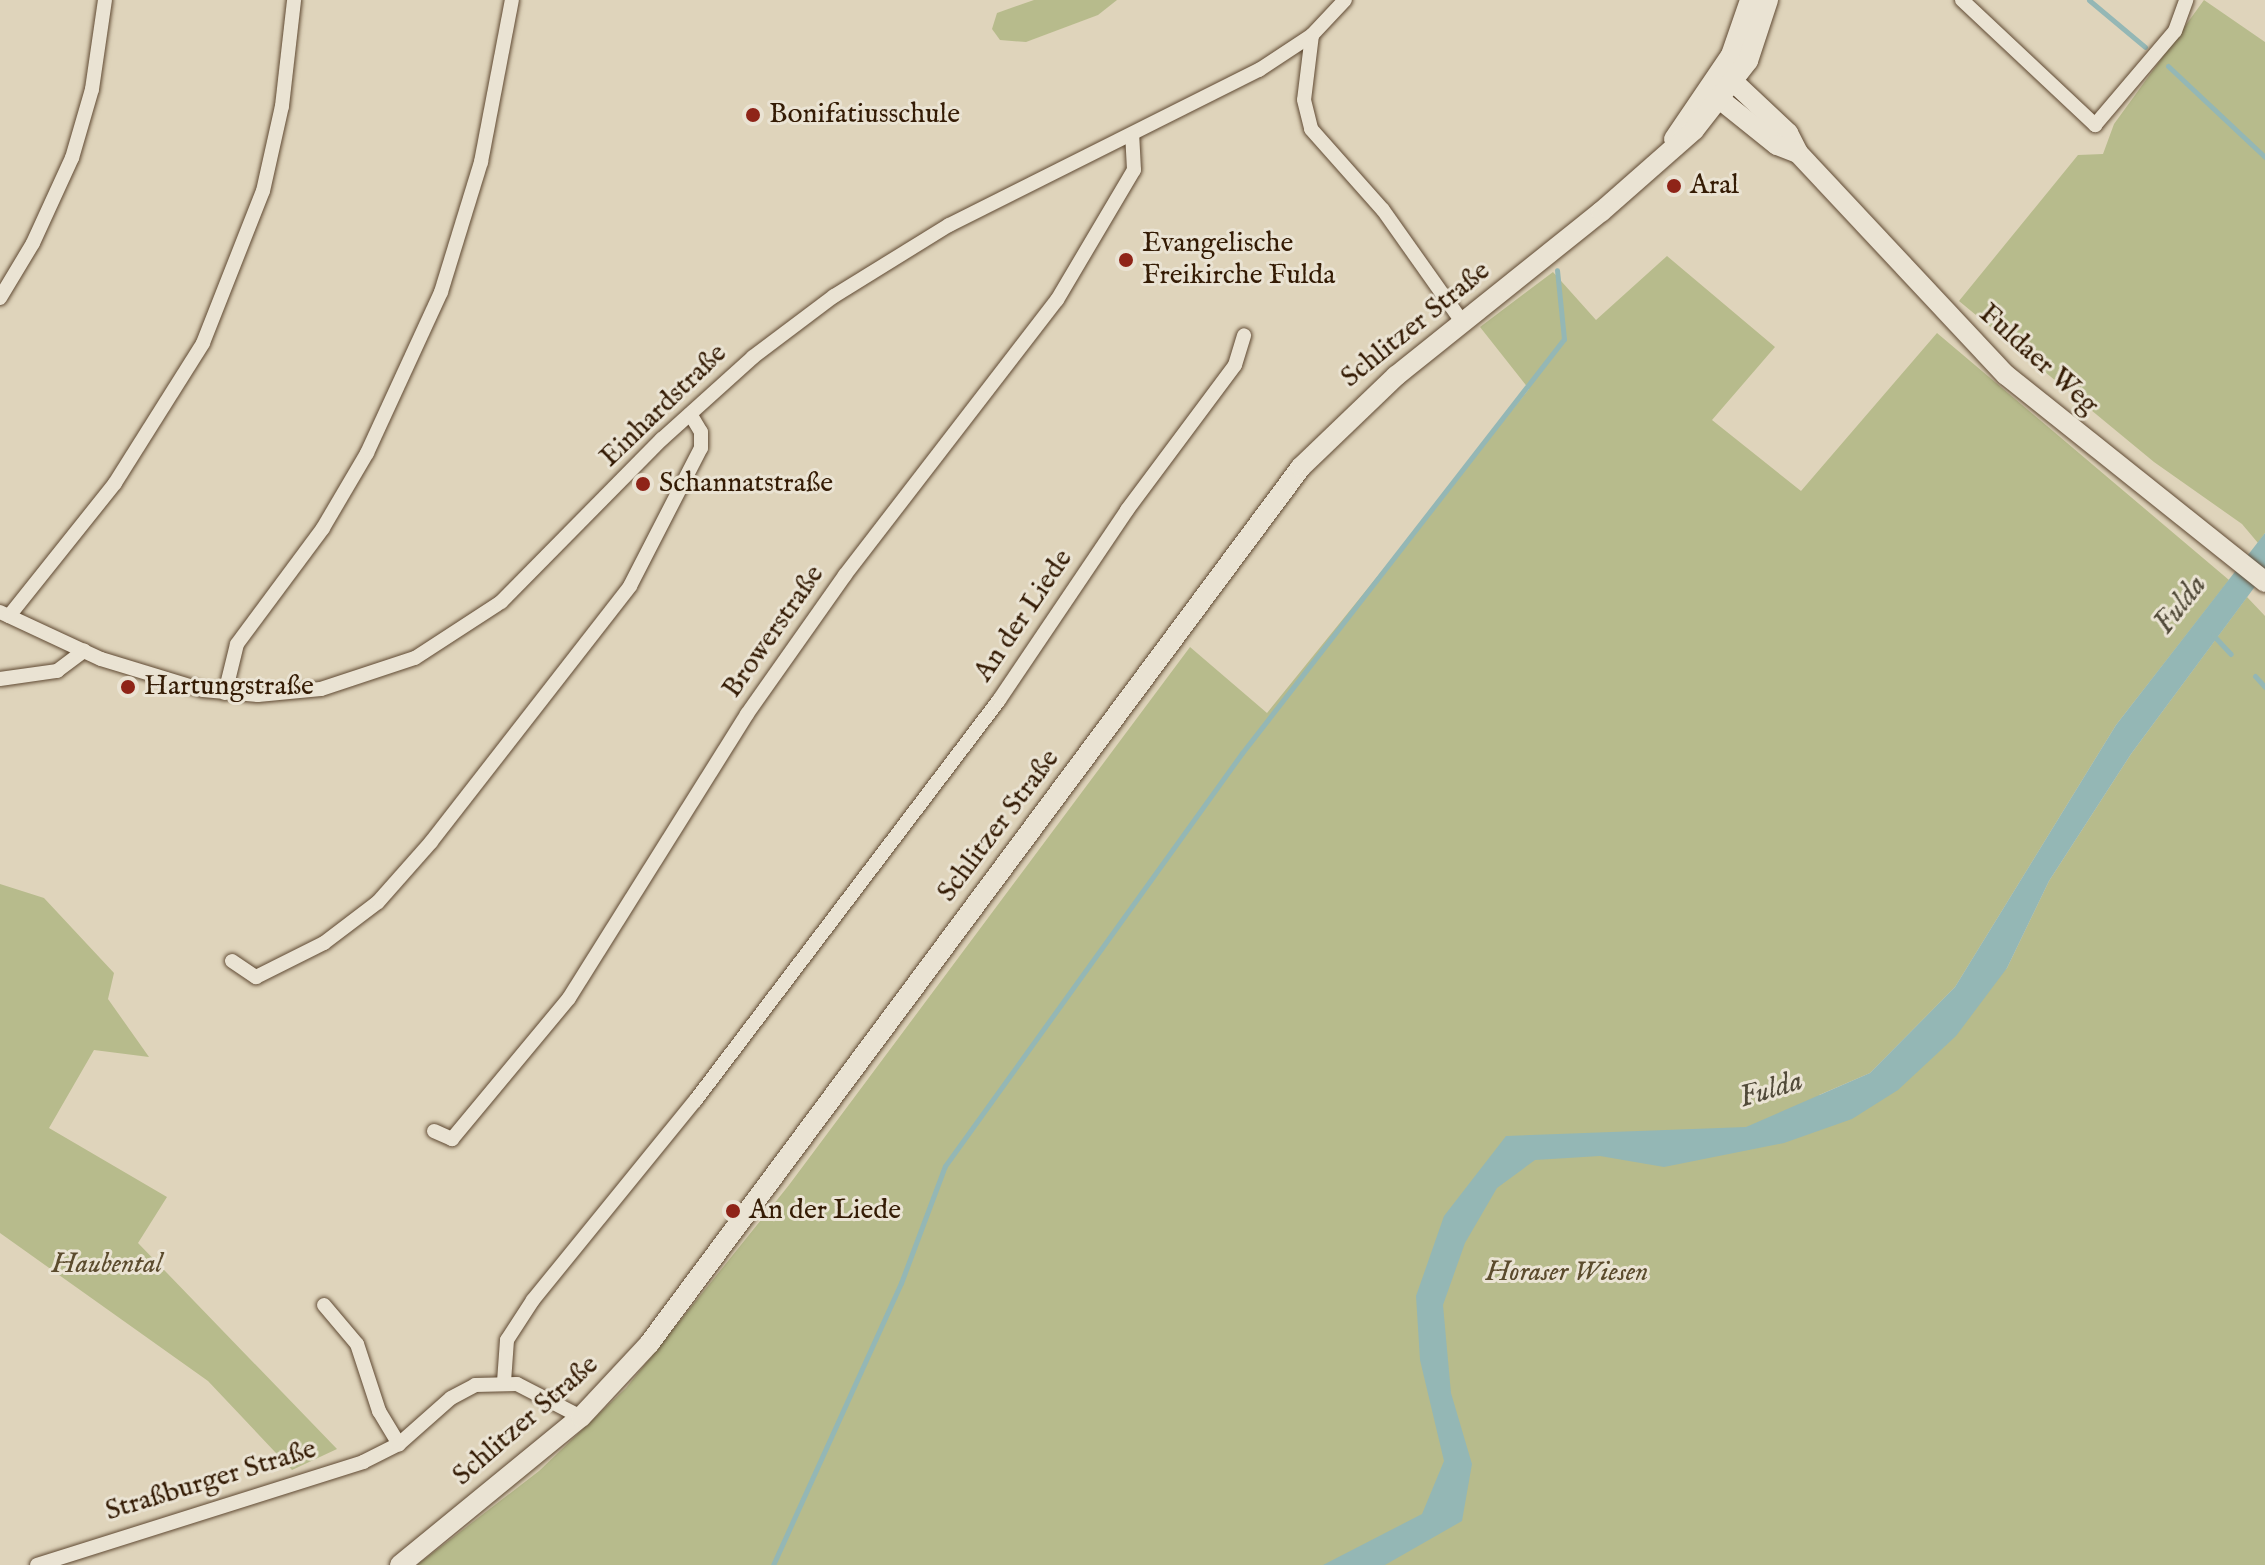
<!DOCTYPE html>
<html>
<head>
<meta charset="utf-8">
<style>
  body { margin:0 }
  #map { position:relative; width:2265px; height:1565px; overflow:hidden; background:#dfd4bb; font-family:"IM FELL English",serif }
  div>[style] { position:absolute }
  .green>* { inset:0; background:#b7bb8c }
  .water>* { inset:0; background:#94b7b5 }
  .stream>* { height:5px; margin:-2.5px; padding:0 2.5px; transform-origin:2.5px; border-radius:2.5px; background:#94b7b5 }
  .roads { filter:drop-shadow(0 0 2px #5f4932) drop-shadow(0 0 2px #5f4932) }
  .street>* { height:14px; margin:-7px; padding:0 7px; transform-origin:7px; border-radius:7px; background:#eae3d3 }
  .secondary>* { height:20px; margin:-10px; padding:0 10px; transform-origin:10px; border-radius:10px; background:#eae3d3 }
  .dots>* { width:22px; height:22px; translate:-50% -50%; box-sizing:border-box; border:4px solid #eae3d3; border-radius:50% }
  span { translate:-50% -50%; white-space:nowrap; text-align:center; line-height:1.15; -webkit-text-stroke:6px #eae3d3; paint-order:stroke }
  .poi-label { font-size:28px; color:#341b04 }
  .left { translate:0 -50%; text-align:left }
  .street-label { font-size:28px; color:#341b04 }
  .park-label { font-size:28px; color:#5b4b2d; font-style:italic }
  .water-label { font-size:30px; color:#514a39; font-style:italic }
</style>
</head>
<body>
<div id="map">
  <div class="green">
    <i style="clip-path:polygon(1034px 0,1117px 0,1098px 15px,1026px 42px,1000px 40px,992px 29px,997px 13px)"></i>
    <i style="clip-path:polygon(2204px 0,2265px 42px,2265px 533px,2258px 543px,2242px 524px,2154px 462px,1959px 301px,2078px 155px,2103px 154px,2114px 124px)"></i>
    <i style="clip-path:polygon(1667px 256px,1775px 347px,1712px 420px,1801px 491px,1937px 333px,2229px 580px,2116px 725px,1955px 987px,1870px 1073px,1819px 1095px,1849px 1107px,2007px 968px,2049px 881px,2131px 754px,2247px 597px,2265px 616px,2265px 1565px,417px 1565px,539px 1471px,626px 1388px,789px 1185px,1190px 647px,1267px 713px,1529px 389px,1480px 327px,1553px 272px,1596px 320px)"></i>
    <i style="clip-path:polygon(0 884px,44px 898px,114px 973px,108px 999px,149px 1057px,94px 1050px,49px 1128px,167px 1197px,138px 1243px,337px 1449px,292px 1470px,208px 1381px,0 1233px)"></i>
  </div>
  <div class="water">
    <i style="clip-path:polygon(2265px 533px,2265px 573px,2131px 754px,2049px 881px,2007px 968px,1956px 1036px,1898px 1090px,1852px 1119px,1784px 1143px,1664px 1167px,1600px 1156px,1535px 1160px,1497px 1188px,1465px 1243px,1443px 1305px,1451px 1393px,1472px 1464px,1462px 1521px,1385px 1565px,1323px 1565px,1422px 1514px,1444px 1461px,1420px 1360px,1416px 1296px,1444px 1216px,1506px 1136px,1746px 1127px,1870px 1073px,1955px 987px,2116px 725px)"></i>
  </div>
  <div class="stream">
    <i style="left:2089px;top:0;width:73px;rotate:40deg"></i>
    <i style="left:2168px;top:66px;width:133px;rotate:43.2deg"></i>
    <i style="left:2213px;top:635px;width:26px;rotate:47deg"></i>
    <i style="left:2255px;top:676px;width:15px;rotate:48deg"></i>
    <i style="left:773px;top:1565px;width:310px;rotate:-65.6deg"></i>
    <i style="left:901px;top:1283px;width:125px;rotate:-69.4deg"></i>
    <i style="left:945px;top:1166px;width:509px;rotate:-54.28deg"></i>
    <i style="left:1242px;top:753px;width:524px;rotate:-52.13deg"></i>
    <i style="left:1564px;top:339px;width:69px;rotate:-95.8deg"></i>
  </div>
  <div class="roads">
    <div class="street">
      <i style="left:1962px;top:0;width:183px;rotate:43.2deg"></i>
      <i style="left:2095px;top:125px;width:123px;rotate:-49.6deg"></i>
      <i style="left:2175px;top:31px;width:33px;rotate:-70deg"></i>
      <i style="left:1312px;top:35px;width:65px;rotate:97deg"></i>
      <i style="left:1304px;top:100px;width:30px;rotate:76deg"></i>
      <i style="left:1311px;top:129px;width:108px;rotate:48.4deg"></i>
      <i style="left:1383px;top:210px;width:138px;rotate:54.7deg"></i>
      <i style="left:0;top:298px;width:64px;rotate:-59deg"></i>
      <i style="left:33px;top:243px;width:94px;rotate:-65.4deg"></i>
      <i style="left:72px;top:158px;width:72px;rotate:-73.8deg"></i>
      <i style="left:92px;top:89px;width:90px;rotate:-81.7deg"></i>
      <i style="left:0;top:612px;width:111px;rotate:25deg"></i>
      <i style="left:101px;top:659px;width:107px;rotate:16.9deg"></i>
      <i style="left:203px;top:690px;width:55px;rotate:5.2deg"></i>
      <i style="left:258px;top:695px;width:63px;rotate:-5.4deg"></i>
      <i style="left:321px;top:689px;width:99px;rotate:-18.3deg"></i>
      <i style="left:415px;top:658px;width:103px;rotate:-33.1deg"></i>
      <i style="left:501px;top:602px;width:229px;rotate:-45.4deg"></i>
      <i style="left:662px;top:439px;width:122px;rotate:-42deg"></i>
      <i style="left:753px;top:357px;width:101px;rotate:-37deg"></i>
      <i style="left:834px;top:296px;width:135px;rotate:-31.7deg"></i>
      <i style="left:949px;top:225px;width:347px;rotate:-26.6deg"></i>
      <i style="left:1259px;top:70px;width:64px;rotate:-33.4deg"></i>
      <i style="left:1312px;top:35px;width:48px;rotate:-46.7deg"></i>
      <i style="left:9px;top:616px;width:170px;rotate:-51.4deg"></i>
      <i style="left:115px;top:483px;width:165px;rotate:-57.8deg"></i>
      <i style="left:203px;top:343px;width:163px;rotate:-68.5deg"></i>
      <i style="left:263px;top:191px;width:87px;rotate:-77.4deg"></i>
      <i style="left:282px;top:106px;width:107px;rotate:-83.5deg"></i>
      <i style="left:0;top:679px;width:58px;rotate:-8deg"></i>
      <i style="left:57px;top:671px;width:34px;rotate:-37deg"></i>
      <i style="left:225px;top:693px;width:50px;rotate:-76.2deg"></i>
      <i style="left:237px;top:644px;width:144px;rotate:-53.4deg"></i>
      <i style="left:323px;top:528px;width:87px;rotate:-59.6deg"></i>
      <i style="left:367px;top:453px;width:177px;rotate:-65.3deg"></i>
      <i style="left:441px;top:292px;width:136px;rotate:-72.9deg"></i>
      <i style="left:481px;top:162px;width:165px;rotate:-79.2deg"></i>
      <i style="left:232px;top:961px;width:29px;rotate:34deg"></i>
      <i style="left:256px;top:977px;width:76px;rotate:-26.6deg"></i>
      <i style="left:324px;top:943px;width:68px;rotate:-37.2deg"></i>
      <i style="left:378px;top:902px;width:80px;rotate:-48.5deg"></i>
      <i style="left:431px;top:842px;width:324px;rotate:-52.1deg"></i>
      <i style="left:630px;top:586px;width:155px;rotate:-62.8deg"></i>
      <i style="left:701px;top:448px;width:16px;rotate:-90deg"></i>
      <i style="left:701px;top:432px;width:21px;rotate:-121deg"></i>
      <i style="left:434px;top:1131px;width:20px;rotate:24deg"></i>
      <i style="left:452px;top:1139px;width:183px;rotate:-50.3deg"></i>
      <i style="left:569px;top:998px;width:335px;rotate:-57.9deg"></i>
      <i style="left:747px;top:714px;width:170px;rotate:-54.8deg"></i>
      <i style="left:845px;top:575px;width:347px;rotate:-52.4deg"></i>
      <i style="left:1057px;top:300px;width:151px;rotate:-59.4deg"></i>
      <i style="left:1134px;top:170px;width:34px;rotate:-93deg"></i>
      <i style="left:324px;top:1305px;width:51px;rotate:49.8deg"></i>
      <i style="left:357px;top:1344px;width:71px;rotate:71.8deg"></i>
      <i style="left:379px;top:1411px;width:39px;rotate:59deg"></i>
      <i style="left:504px;top:1382px;width:42px;rotate:-85.9deg"></i>
      <i style="left:507px;top:1340px;width:48px;rotate:-57deg"></i>
      <i style="left:533px;top:1300px;width:257px;rotate:-50.9deg"></i>
      <i style="left:695px;top:1101px;width:503px;rotate:-52.83deg"></i>
      <i style="left:999px;top:700px;width:229px;rotate:-56deg"></i>
      <i style="left:1127px;top:510px;width:181px;rotate:-53.3deg"></i>
      <i style="left:1235px;top:365px;width:31px;rotate:-73deg"></i>
      <i style="left:37px;top:1565px;width:342px;rotate:-17.5deg"></i>
      <i style="left:363px;top:1462px;width:40px;rotate:-26.6deg"></i>
      <i style="left:399px;top:1444px;width:69px;rotate:-41.5deg"></i>
      <i style="left:451px;top:1398px;width:27px;rotate:-28deg"></i>
      <i style="left:475px;top:1385px;width:42px;rotate:-1.4deg"></i>
      <i style="left:517px;top:1384px;width:72px;rotate:27.3deg"></i>
    </div>
    <div class="secondary">
      <i style="left:1722px;top:71px;width:91px;rotate:43.2deg"></i>
      <i style="left:1788px;top:133px;width:22px;rotate:63deg"></i>
      <i style="left:1798px;top:153px;width:304px;rotate:46.9deg"></i>
      <i style="left:2006px;top:375px;width:332px;rotate:38.6deg"></i>
      <i style="left:1712px;top:93px;width:83px;rotate:38.7deg"></i>
      <i style="left:1777px;top:145px;width:22px;rotate:21deg"></i>
      <i style="left:1674px;top:139px;width:102px;rotate:-55.8deg"></i>
      <i style="left:1731px;top:55px;width:58px;rotate:-70.9deg"></i>
      <i style="left:400px;top:1565px;width:234px;rotate:-39.3deg"></i>
      <i style="left:581px;top:1417px;width:100px;rotate:-47deg"></i>
      <i style="left:649px;top:1344px;width:1093px;rotate:-53.37deg"></i>
      <i style="left:1301px;top:467px;width:132px;rotate:-43.8deg"></i>
      <i style="left:1396px;top:376px;width:263px;rotate:-38.7deg"></i>
      <i style="left:1601px;top:212px;width:124px;rotate:-41.4deg"></i>
      <i style="left:1694px;top:130px;width:88px;rotate:-52deg"></i>
      <i style="left:1748px;top:61px;width:64px;rotate:-71.8deg"></i>
    </div>
  </div>
  <div class="dots">
    <i style="left:753px;top:115px;background:#8f2418"></i>
    <i style="left:1674px;top:186px;background:#8f2418"></i>
    <i style="left:1126px;top:260px;background:#8f2418"></i>
    <i style="left:643px;top:484px;background:#8f2418"></i>
    <i style="left:128px;top:687px;background:#8f2418"></i>
    <i style="left:733px;top:1211px;background:#8f2418"></i>
  </div>
  <div class="poi-label">
    <span class="left" style="left:769px;top:115px">Bonifatiusschule</span>
    <span class="left" style="left:1690px;top:186px">Aral</span>
    <span class="left" style="left:1142px;top:260px">Evangelische<br>Freikirche Fulda</span>
    <span class="left" style="left:659px;top:484px">Schannatstraße</span>
    <span class="left" style="left:144px;top:687px">Hartungstraße</span>
    <span class="left" style="left:749px;top:1211px">An der Liede</span>
  </div>
  <div class="street-label">
    <span style="left:1416px;top:325px;rotate:-39deg">Schlitzer Straße</span>
    <span style="left:2038px;top:360px;rotate:42deg">Fuldaer Weg</span>
    <span style="left:664px;top:406px;rotate:-44deg">Einhardstraße</span>
    <span style="left:1024px;top:616px;rotate:-56deg">An der Liede</span>
    <span style="left:774px;top:632px;rotate:-55deg">Browerstraße</span>
    <span style="left:999px;top:826px;rotate:-53deg">Schlitzer Straße</span>
    <span style="left:526px;top:1421px;rotate:-41deg">Schlitzer Straße</span>
    <span style="left:211px;top:1481px;rotate:-17deg">Straßburger Straße</span>
  </div>
  <div class="park-label">
    <span style="left:107px;top:1265px">Haubental</span>
    <span style="left:1567px;top:1273px">Horaser Wiesen</span>
  </div>
  <div class="water-label">
    <span style="left:2181px;top:605px;rotate:-52deg">Fulda</span>
    <span style="left:1771px;top:1090px;rotate:-17deg">Fulda</span>
  </div>
</div>
</body>
</html>
